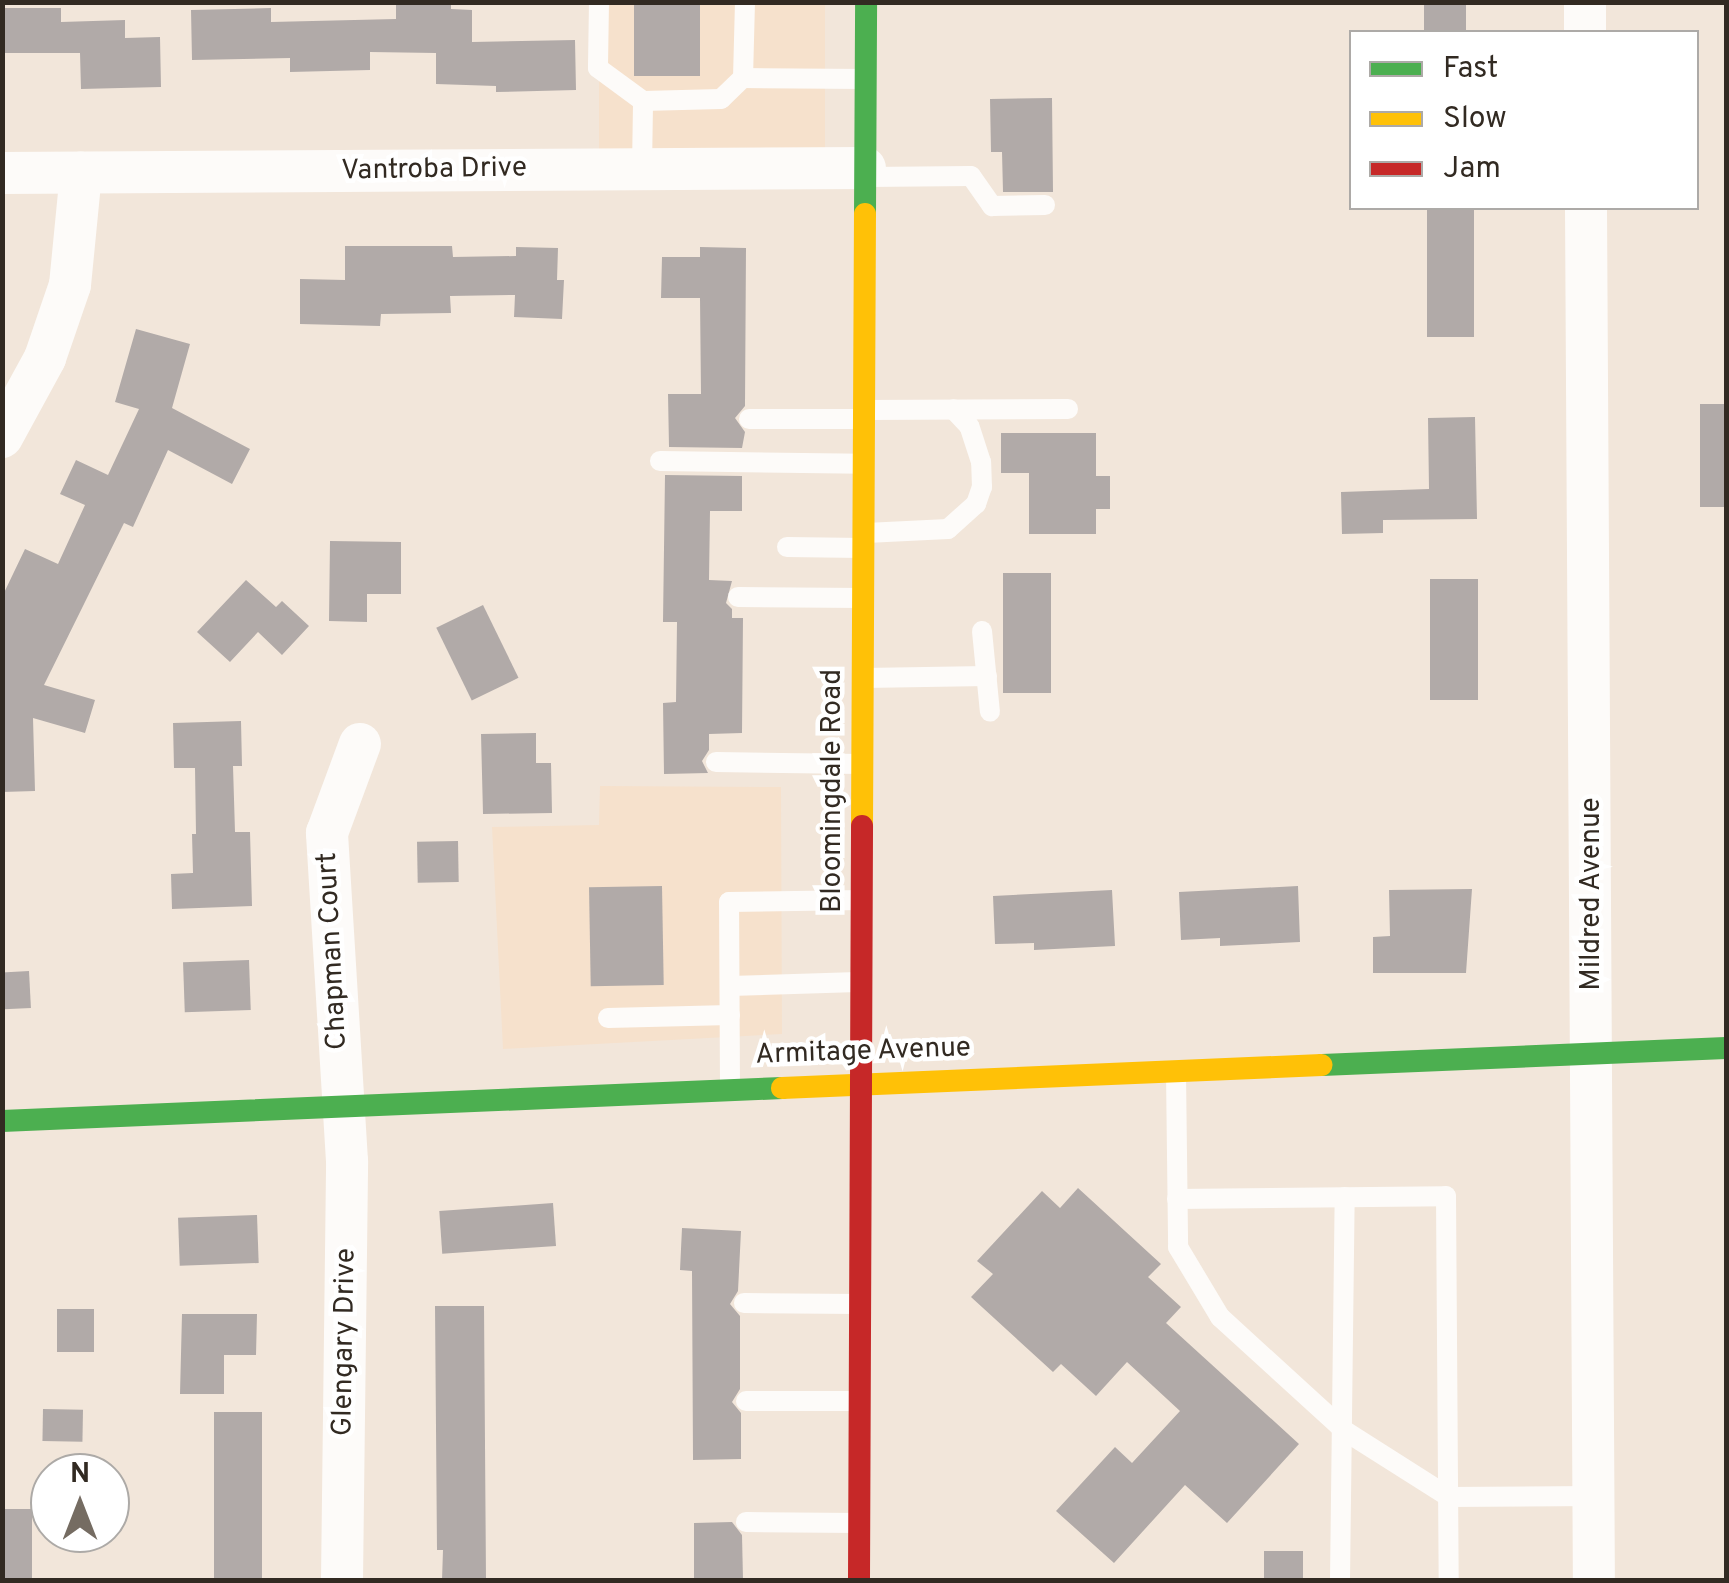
<!DOCTYPE html>
<html>
<head>
<meta charset="utf-8">
<style>
  body { margin:0 }
  #map { position:relative; width:1729px; height:1583px; overflow:hidden; background:#f2e6da; font-family:Overpass,sans-serif }
  div>[style] { position:absolute }
  .built>* { inset:0; background:#f6e1cc; transform-origin:0 0 }
  .building>* { inset:0; background:#b1aaa8; transform-origin:0 0 }
  .lane>* { height:20px; margin:-10px; padding:0 10px; transform-origin:10px; border-radius:10px; background:#fdfbf9 }
  .street>* { height:42px; margin:-21px; padding:0 21px; transform-origin:21px; border-radius:21px; background:#fdfbf9 }
  .fast>* { height:22px; margin:-11px; padding:0 11px; transform-origin:11px; border-radius:11px; background:#4caf50 }
  .slow>* { height:22px; margin:-11px; padding:0 11px; transform-origin:11px; border-radius:11px; background:#ffc107 }
  .jam>* { height:22px; margin:-11px; padding:0 11px; transform-origin:11px; border-radius:11px; background:#c62828 }
  span { translate:-50% -50%; white-space:nowrap; text-align:center; line-height:1.15; -webkit-text-stroke:9px #fff; paint-order:stroke }
  .street-label { font-size:28px; color:#322a22 }
  .frame { position:absolute; inset:0; border:5px solid #322a22; pointer-events:none }
  .legend { position:absolute; left:1349px; top:30px; width:350px; height:180px; box-sizing:border-box; background:#fff; border:2px solid #adaaa7; margin:0; padding:12px 18px; list-style:none; font-size:30px; color:#322a22 }
  .legend li { display:flex; align-items:center; gap:20px; height:50px }
  .legend b { width:50px; border:2px solid #adaaa7 }
  .north { position:absolute; left:30px; top:1453px; width:100px; height:100px; box-sizing:border-box; background:#fff; border:2px solid #adaaa7; border-radius:50%; rotate:0deg; font-size:28px; font-weight:700; line-height:40px; text-align:center; color:#322a22 }
  .north::after { content:''; display:block; margin:auto; width:35px; height:45px; background:#756c62; clip-path:polygon(50% 0,100% 100%,50% 72%,0 100%) }
</style>
</head>
<body>
<div id="map">
  <div class="built">
    <i style="left:599px;top:3px;width:226px;height:167px"></i>
    <i style="clip-path:polygon(600px 786px,781px 787px,782px 1034px,503px 1049px,492px 827px,599px 825px)"></i>
  </div>
  <div class="building">
    <i style="clip-path:polygon(396px 2px,451px 2px,451px 9px,472px 10px,472px 42px,575px 40px,576px 90px,496px 92px,496px 86px,436px 84px,436px 53px,370px 52px,370px 70px,290px 72px,290px 58px,192px 60px,191px 10px,271px 8px,271px 22px,396px 19px)"></i>
    <i style="left:634px;top:2px;width:66px;height:74px"></i>
    <i style="left:1424px;top:2px;width:42px;height:30px"></i>
    <i style="clip-path:polygon(2px 8px,61px 8px,61px 22px,125px 20px,125px 38px,160px 37px,161px 87px,81px 89px,80px 53px,2px 53px)"></i>
    <i style="clip-path:polygon(1052px 98px,1053px 192px,1003px 192px,1002px 152px,991px 152px,990px 99px)"></i>
    <i style="left:1427px;top:208px;width:47px;height:129px"></i>
    <i style="clip-path:polygon(345px 246px,452px 246px,453px 257px,516px 256px,516px 247px,558px 248px,557px 280px,564px 280px,562px 319px,514px 317px,515px 295px,450px 296px,451px 313px,381px 314px,380px 326px,300px 324px,300px 279px,345px 280px)"></i>
    <i style="clip-path:polygon(700px 247px,746px 248px,745px 406px,735px 418px,745px 432px,742px 448px,669px 447px,668px 394px,701px 394px,700px 298px,661px 298px,662px 257px,700px 257px)"></i>
    <i style="clip-path:polygon(136px 329px,190px 344px,172px 408px,250px 449px,232px 484px,168px 450px,133px 527px,124px 523px,44px 685px,95px 700px,85px 733px,33px 718px,35px 791px,2px 792px,2px 597px,25px 549px,58px 564px,85px 505px,60px 494px,76px 460px,108px 475px,139px 409px,115px 402px)"></i>
    <i style="left:1700px;top:404px;width:26px;height:103px"></i>
    <i style="clip-path:polygon(1475px 417px,1477px 519px,1383px 520px,1383px 533px,1342px 534px,1341px 492px,1429px 489px,1428px 418px)"></i>
    <i style="clip-path:polygon(1001px 433px,1096px 433px,1096px 476px,1110px 476px,1110px 509px,1096px 509px,1096px 534px,1029px 534px,1029px 473px,1001px 473px)"></i>
    <i style="clip-path:polygon(665px 475px,742px 476px,742px 511px,710px 511px,709px 580px,732px 581px,726px 603px,732px 609px,732px 618px,743px 618px,742px 733px,709px 734px,709px 750px,702px 761px,708px 773px,664px 774px,663px 703px,676px 702px,677px 622px,663px 622px)"></i>
    <i style="clip-path:polygon(330px 541px,401px 542px,401px 594px,367px 594px,367px 622px,329px 621px)"></i>
    <i style="left:1003px;top:573px;width:48px;height:120px"></i>
    <i style="left:1478px;top:579px;width:121px;height:48px;rotate:90deg"></i>
    <i style="clip-path:polygon(246px 580px,276px 607px,282px 601px,309px 626px,282px 655px,258px 632px,230px 662px,197px 632px)"></i>
    <i style="left:483px;top:605px;width:81px;height:52px;rotate:64deg"></i>
    <i style="clip-path:polygon(241px 721px,242px 766px,233px 766px,235px 832px,250px 832px,252px 906px,172px 909px,171px 874px,193px 873px,192px 834px,196px 834px,195px 768px,174px 768px,173px 723px)"></i>
    <i style="clip-path:polygon(536px 733px,536px 763px,551px 763px,552px 813px,483px 814px,481px 734px)"></i>
    <i style="left:458px;top:841px;width:41px;height:41px;rotate:89deg"></i>
    <i style="left:662px;top:886px;width:99px;height:73px;rotate:89deg"></i>
    <i style="clip-path:polygon(1298px 886px,1300px 942px,1220px 946px,1220px 938px,1181px 940px,1179px 892px)"></i>
    <i style="clip-path:polygon(1472px 889px,1466px 973px,1373px 973px,1373px 937px,1390px 936px,1389px 890px)"></i>
    <i style="clip-path:polygon(1112px 890px,1115px 946px,1034px 950px,1034px 943px,995px 944px,993px 896px)"></i>
    <i style="left:249px;top:960px;width:50px;height:66px;rotate:88deg"></i>
    <i style="left:29px;top:971px;width:37px;height:27px;rotate:87deg"></i>
    <i style="clip-path:polygon(1078px 1188px,1161px 1264px,1148px 1277px,1181px 1307px,1166px 1323px,1299px 1444px,1227px 1523px,1185px 1485px,1114px 1563px,1056px 1511px,1115px 1447px,1132px 1463px,1180px 1411px,1127px 1362px,1096px 1396px,1061px 1364px,1053px 1372px,971px 1297px,993px 1274px,977px 1261px,1042px 1191px,1060px 1208px)"></i>
    <i style="left:553px;top:1203px;width:43px;height:114px;rotate:86deg"></i>
    <i style="left:257px;top:1215px;width:48px;height:79px;rotate:88deg"></i>
    <i style="clip-path:polygon(682px 1228px,741px 1231px,738px 1291px,730px 1304px,740px 1316px,740px 1389px,732px 1402px,741px 1413px,741px 1459px,693px 1460px,692px 1271px,680px 1270px)"></i>
    <i style="clip-path:polygon(435px 1306px,484px 1306px,486px 1580px,442px 1580px,443px 1550px,437px 1550px)"></i>
    <i style="left:94px;top:1309px;width:43px;height:37px;rotate:90deg"></i>
    <i style="clip-path:polygon(182px 1314px,257px 1314px,256px 1355px,224px 1355px,224px 1394px,180px 1394px)"></i>
    <i style="left:43px;top:1409px;width:40px;height:32px;rotate:1deg"></i>
    <i style="left:214px;top:1412px;width:48px;height:168px"></i>
    <i style="left:2px;top:1509px;width:30px;height:71px"></i>
    <i style="clip-path:polygon(732px 1522px,742px 1535px,743px 1580px,694px 1580px,694px 1523px)"></i>
    <i style="left:1264px;top:1551px;width:39px;height:29px"></i>
  </div>
  <div class="lane">
    <i style="left:599px;top:2px;width:66px;rotate:90.9deg"></i>
    <i style="left:598px;top:68px;width:56px;rotate:36.3deg"></i>
    <i style="left:745px;top:2px;width:76px;rotate:91.5deg"></i>
    <i style="left:743px;top:78px;width:122px;rotate:0.5deg"></i>
    <i style="left:642px;top:168px;width:67px;rotate:-89.1deg"></i>
    <i style="left:643px;top:101px;width:78px;rotate:-1.5deg"></i>
    <i style="left:721px;top:99px;width:30px;rotate:-44deg"></i>
    <i style="left:868px;top:177px;width:103px;rotate:-0.6deg"></i>
    <i style="left:971px;top:176px;width:37px;rotate:55deg"></i>
    <i style="left:992px;top:206px;width:53px;rotate:-1.1deg"></i>
    <i style="left:866px;top:410px;width:202px;rotate:-0.3deg"></i>
    <i style="left:749px;top:419px;width:113px"></i>
    <i style="left:660px;top:461px;width:203px;rotate:0.8deg"></i>
    <i style="left:866px;top:533px;width:82px;rotate:-2.8deg"></i>
    <i style="left:948px;top:529px;width:38px;rotate:-42deg"></i>
    <i style="left:976px;top:504px;width:18px;rotate:-71deg"></i>
    <i style="left:982px;top:487px;width:25px;rotate:-92deg"></i>
    <i style="left:981px;top:462px;width:38px;rotate:-108deg"></i>
    <i style="left:969px;top:426px;width:23px;rotate:-133deg"></i>
    <i style="left:787px;top:547px;width:75px;rotate:0.8deg"></i>
    <i style="left:738px;top:597px;width:124px;rotate:0.5deg"></i>
    <i style="left:982px;top:631px;width:81px;rotate:84.4deg"></i>
    <i style="left:864px;top:678px;width:123px;rotate:-0.9deg"></i>
    <i style="left:716px;top:762px;width:145px;rotate:0.8deg"></i>
    <i style="left:730px;top:986px;width:128px;rotate:-1.8deg"></i>
    <i style="left:608px;top:1018px;width:122px;rotate:-1.4deg"></i>
    <i style="left:1176px;top:1073px;width:174px;rotate:89.3deg"></i>
    <i style="left:1178px;top:1247px;width:82px;rotate:59deg"></i>
    <i style="left:1220px;top:1317px;width:169px;rotate:42.4deg"></i>
    <i style="left:1345px;top:1431px;width:123px;rotate:32.4deg"></i>
    <i style="left:1449px;top:1497px;width:145px;rotate:-0.4deg"></i>
    <i style="left:730px;top:1087px;width:185px;rotate:-90.3deg"></i>
    <i style="left:729px;top:902px;width:133px;rotate:-0.9deg"></i>
    <i style="left:1177px;top:1199px;width:269px;rotate:-0.6deg"></i>
    <i style="left:1446px;top:1196px;width:384px;rotate:89.6deg"></i>
    <i style="left:744px;top:1303px;width:115px;rotate:0.5deg"></i>
    <i style="left:746px;top:1401px;width:113px"></i>
    <i style="left:746px;top:1522px;width:112px;rotate:0.5deg"></i>
    <i style="left:1340px;top:1580px;width:383px;rotate:-89.3deg"></i>
  </div>
  <div class="street">
    <i style="left:1585px;top:2px;width:30px;rotate:90deg"></i>
    <i style="left:2px;top:173px;width:863px;rotate:-0.33deg"></i>
    <i style="left:1586px;top:208px;width:1372px;rotate:89.67deg"></i>
    <i style="left:2px;top:437px;width:90px;rotate:-61.4deg"></i>
    <i style="left:45px;top:358px;width:77px;rotate:-71.1deg"></i>
    <i style="left:70px;top:285px;width:113px;rotate:-84.4deg"></i>
    <i style="left:342px;top:1580px;width:419px;rotate:-89.3deg"></i>
    <i style="left:347px;top:1161px;width:329px;rotate:-93.5deg"></i>
    <i style="left:327px;top:833px;width:95px;rotate:-69.7deg"></i>
  </div>
  <div class="fast">
    <i style="left:865px;top:214px;width:212px;rotate:-89.7deg"></i>
    <i style="left:1322px;top:1065px;width:404px;rotate:-2.4deg"></i>
    <i style="left:2px;top:1121px;width:781px;rotate:-2.42deg"></i>
  </div>
  <div class="slow">
    <i style="left:862px;top:826px;width:612px;rotate:-89.72deg"></i>
    <i style="left:782px;top:1088px;width:540px;rotate:-2.44deg"></i>
  </div>
  <div class="jam">
    <i style="left:859px;top:1580px;width:754px;rotate:-89.77deg"></i>
  </div>
  <div class="street-label">
    <span style="left:434px;top:170px;rotate:-1deg">Vantroba Drive</span>
    <span style="left:833px;top:791px;rotate:-90deg">Bloomingdale Road</span>
    <span style="left:1592px;top:894px;rotate:-90deg">Mildred Avenue</span>
    <span style="left:333px;top:951px;rotate:-93deg">Chapman Court</span>
    <span style="left:863px;top:1052px;rotate:-2deg">Armitage Avenue</span>
    <span style="left:345px;top:1342px;rotate:-89deg">Glengary Drive</span>
  </div>
  <div class="frame"></div>
  <ul class="legend">
  <li><b style="height:12px;background:#4caf50"></b>Fast</li>
  <li><b style="height:12px;background:#ffc107"></b>Slow</li>
  <li><b style="height:12px;background:#c62828"></b>Jam</li>
  </ul>
  <div class="north">N</div>
</div>
</body>
</html>
